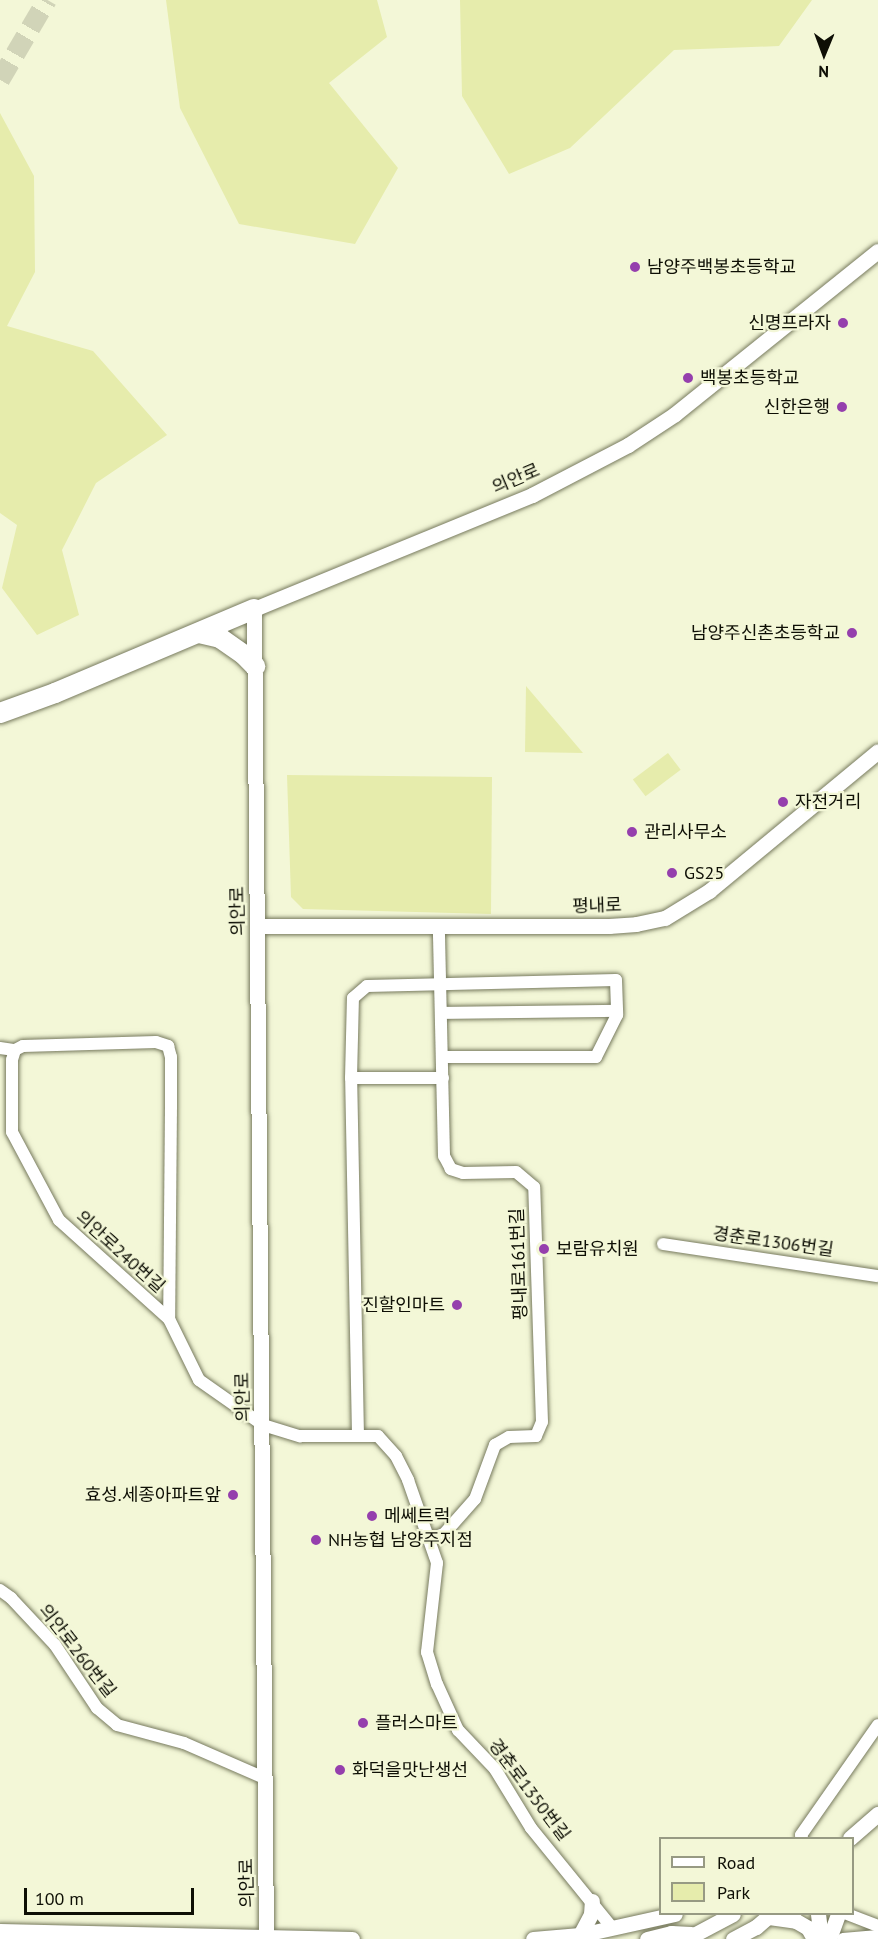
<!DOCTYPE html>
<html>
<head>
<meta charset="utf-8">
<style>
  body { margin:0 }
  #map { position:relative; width:878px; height:1939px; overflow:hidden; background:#f3f7d7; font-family:"PT Sans","Noto Sans KR",sans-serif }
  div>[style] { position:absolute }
  .green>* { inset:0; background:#e6ecac; transform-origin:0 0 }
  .trunk-tunnel>* { height:20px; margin-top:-10px; transform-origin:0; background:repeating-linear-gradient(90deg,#d1d4b8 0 20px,transparent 0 30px) }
  .roads { filter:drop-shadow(0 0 2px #777a5e) drop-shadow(0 0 2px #777a5e) }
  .minor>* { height:12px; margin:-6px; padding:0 6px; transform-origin:6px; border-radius:6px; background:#fff }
  .tertiary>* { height:15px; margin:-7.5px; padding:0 7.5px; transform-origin:7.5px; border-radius:7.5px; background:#fff }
  .trunk>* { height:20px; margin:-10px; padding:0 10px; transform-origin:10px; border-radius:10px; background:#fff }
  .dots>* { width:16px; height:16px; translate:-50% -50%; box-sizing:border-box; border:3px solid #f3f7d7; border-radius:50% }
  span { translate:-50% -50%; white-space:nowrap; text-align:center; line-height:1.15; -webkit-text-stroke:4.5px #f3f7d7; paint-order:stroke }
  .poi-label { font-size:18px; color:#0e0f05 }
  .left { translate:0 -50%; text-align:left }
  .right { translate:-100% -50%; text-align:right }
  .street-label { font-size:18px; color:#0e0f05 }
  .legend { position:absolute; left:659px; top:1837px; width:195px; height:78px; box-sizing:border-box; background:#f3f7d7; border:2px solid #979a83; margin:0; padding:8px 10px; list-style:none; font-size:18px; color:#0e0f05 }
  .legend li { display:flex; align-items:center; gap:12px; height:30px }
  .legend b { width:30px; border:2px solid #979a83 }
  .north { position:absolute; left:794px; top:24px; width:60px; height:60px; -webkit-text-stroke:4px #f3f7d7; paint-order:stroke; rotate:181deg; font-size:16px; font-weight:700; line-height:24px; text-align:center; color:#0e0f05 }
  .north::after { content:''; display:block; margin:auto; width:21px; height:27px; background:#0e0f05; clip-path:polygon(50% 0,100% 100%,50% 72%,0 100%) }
  .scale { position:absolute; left:24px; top:1888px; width:170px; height:27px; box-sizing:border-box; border:3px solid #0e0f05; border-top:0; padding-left:8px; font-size:18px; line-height:21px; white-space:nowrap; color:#0e0f05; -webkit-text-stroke:4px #f3f7d7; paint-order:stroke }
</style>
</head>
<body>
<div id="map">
  <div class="green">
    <i style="clip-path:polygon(166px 0,377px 0,387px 37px,329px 83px,398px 168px,355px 244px,239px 224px,180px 108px)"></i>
    <i style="clip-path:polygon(460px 0,812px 0,779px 46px,674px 50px,570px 148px,509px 174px,462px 96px)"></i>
    <i style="clip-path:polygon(0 113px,34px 176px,35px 272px,7px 326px,93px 351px,167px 435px,96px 483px,62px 550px,79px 615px,37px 635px,2px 588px,17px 525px,0 513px)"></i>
    <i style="clip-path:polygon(526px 686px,583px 753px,525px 752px)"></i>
    <i style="left:668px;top:753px;width:21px;height:44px;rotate:53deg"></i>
    <i style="clip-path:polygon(287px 775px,492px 777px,491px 914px,303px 909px,291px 897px)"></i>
  </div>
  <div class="trunk-tunnel">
    <i style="left:0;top:80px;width:93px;rotate:-59.6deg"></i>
  </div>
  <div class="roads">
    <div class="minor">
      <i style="left:442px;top:1013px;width:175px;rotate:-0.7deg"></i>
      <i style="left:0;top:1048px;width:15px;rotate:8deg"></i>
      <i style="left:15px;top:1050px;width:10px;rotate:107deg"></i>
      <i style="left:12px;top:1060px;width:72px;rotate:90deg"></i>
      <i style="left:12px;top:1132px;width:100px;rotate:61.9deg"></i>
      <i style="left:59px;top:1220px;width:148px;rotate:42deg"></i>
      <i style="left:169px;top:1319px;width:68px;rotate:63.8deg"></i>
      <i style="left:199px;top:1380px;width:78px;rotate:35.1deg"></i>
      <i style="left:263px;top:1425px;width:39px;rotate:17deg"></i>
      <i style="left:300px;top:1436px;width:78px"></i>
      <i style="left:378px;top:1436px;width:27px;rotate:48deg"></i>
      <i style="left:396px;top:1456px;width:27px;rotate:63deg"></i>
      <i style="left:408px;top:1480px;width:88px;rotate:70.7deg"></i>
      <i style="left:437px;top:1563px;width:90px;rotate:96.4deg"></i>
      <i style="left:427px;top:1652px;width:34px;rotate:73deg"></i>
      <i style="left:437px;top:1684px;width:51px;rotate:65.5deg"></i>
      <i style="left:458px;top:1730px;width:54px;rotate:46.5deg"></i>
      <i style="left:495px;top:1769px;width:69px;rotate:58.6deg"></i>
      <i style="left:531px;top:1828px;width:130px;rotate:50.9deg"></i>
      <i style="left:15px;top:1050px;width:9px;rotate:-27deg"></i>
      <i style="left:23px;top:1046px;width:133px;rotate:-1.7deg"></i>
      <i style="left:156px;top:1042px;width:13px;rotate:18deg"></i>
      <i style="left:168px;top:1046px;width:11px;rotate:75deg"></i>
      <i style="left:171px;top:1057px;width:49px;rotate:90deg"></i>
      <i style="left:171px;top:1106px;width:213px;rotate:90.5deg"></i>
      <i style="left:351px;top:1078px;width:92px"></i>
      <i style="left:663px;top:1244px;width:217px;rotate:8.5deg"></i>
      <i style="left:358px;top:1436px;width:358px;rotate:-91.1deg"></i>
      <i style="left:351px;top:1078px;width:80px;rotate:-88.6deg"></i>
      <i style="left:353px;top:998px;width:18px;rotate:-41deg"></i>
      <i style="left:367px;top:986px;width:249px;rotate:-1.4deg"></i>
      <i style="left:616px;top:980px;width:35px;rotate:88deg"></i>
      <i style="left:617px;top:1015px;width:47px;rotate:116.6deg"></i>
      <i style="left:596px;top:1057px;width:154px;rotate:180deg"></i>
      <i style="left:429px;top:1539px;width:16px;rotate:-18deg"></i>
      <i style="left:444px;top:1534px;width:47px;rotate:-48.5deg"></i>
      <i style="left:475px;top:1499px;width:58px;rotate:-69.7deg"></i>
      <i style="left:495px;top:1445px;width:16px;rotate:-30deg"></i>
      <i style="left:509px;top:1437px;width:27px;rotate:-2deg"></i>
      <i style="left:536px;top:1436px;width:15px;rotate:-67deg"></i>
      <i style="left:542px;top:1422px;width:235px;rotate:-91.9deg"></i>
      <i style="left:534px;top:1187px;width:23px;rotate:-140deg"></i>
      <i style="left:516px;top:1172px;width:53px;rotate:178.9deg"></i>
      <i style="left:463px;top:1173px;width:13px;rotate:-162deg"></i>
      <i style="left:451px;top:1169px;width:15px;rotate:-118deg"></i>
      <i style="left:444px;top:1156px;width:229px;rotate:-91.3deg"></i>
      <i style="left:0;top:1590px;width:14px;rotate:36deg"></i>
      <i style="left:11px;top:1598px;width:64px;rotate:46.9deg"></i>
      <i style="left:55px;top:1645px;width:76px;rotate:56.3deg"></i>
      <i style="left:97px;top:1708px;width:26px;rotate:40deg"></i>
      <i style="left:117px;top:1725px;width:69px;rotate:15deg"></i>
      <i style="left:184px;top:1743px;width:87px;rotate:23.6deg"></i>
      <i style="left:802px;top:1838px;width:3px;rotate:-108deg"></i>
      <i style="left:801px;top:1835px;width:134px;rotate:-55deg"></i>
      <i style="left:847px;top:1914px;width:33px;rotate:21deg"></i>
      <i style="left:843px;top:1939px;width:35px;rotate:-5deg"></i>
    </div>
    <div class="tertiary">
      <i style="left:257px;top:926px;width:352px"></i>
      <i style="left:609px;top:926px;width:27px;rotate:-4deg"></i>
      <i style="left:636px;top:924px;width:30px;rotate:-12deg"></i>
      <i style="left:665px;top:918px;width:52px;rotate:-31.5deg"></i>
      <i style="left:709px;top:891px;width:219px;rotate:-39.6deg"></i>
      <i style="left:850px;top:1838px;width:37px;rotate:-41deg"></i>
      <i style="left:818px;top:1914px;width:25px;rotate:83deg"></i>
      <i style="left:769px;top:1917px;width:27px;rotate:8deg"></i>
      <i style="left:796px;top:1921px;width:14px;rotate:30deg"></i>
      <i style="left:808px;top:1928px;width:13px;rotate:61deg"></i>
      <i style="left:0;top:1931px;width:352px;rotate:1.3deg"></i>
      <i style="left:580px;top:1935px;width:24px;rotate:-62deg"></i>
      <i style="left:591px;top:1914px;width:13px;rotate:-86deg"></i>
      <i style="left:266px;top:1939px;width:1330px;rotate:-90.52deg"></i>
      <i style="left:254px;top:609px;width:300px;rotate:-22.3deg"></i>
      <i style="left:532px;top:495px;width:108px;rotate:-27.5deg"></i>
      <i style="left:628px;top:445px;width:56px;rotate:-33.4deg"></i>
      <i style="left:675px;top:414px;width:260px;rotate:-38.8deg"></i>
      <i style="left:533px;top:1939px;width:47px;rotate:-4.9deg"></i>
      <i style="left:580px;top:1935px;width:97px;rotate:-12.5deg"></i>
      <i style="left:647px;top:1939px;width:25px;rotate:-14deg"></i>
      <i style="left:671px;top:1933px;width:20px;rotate:3deg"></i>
      <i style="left:686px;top:1939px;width:53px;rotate:-28deg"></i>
      <i style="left:733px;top:1939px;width:26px;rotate:-28deg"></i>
      <i style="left:756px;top:1927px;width:20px;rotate:-41deg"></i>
      <i style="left:829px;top:1939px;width:27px;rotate:-70deg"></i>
    </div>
    <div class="trunk">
      <i style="left:199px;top:633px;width:22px;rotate:13deg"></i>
      <i style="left:220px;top:638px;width:29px;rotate:35deg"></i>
      <i style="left:244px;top:655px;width:16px;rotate:45deg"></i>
      <i style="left:0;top:713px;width:59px;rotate:-20deg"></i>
      <i style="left:55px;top:693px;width:216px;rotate:-22.9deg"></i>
    </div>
  </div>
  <div class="dots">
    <i style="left:635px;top:267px;background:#953fad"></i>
    <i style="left:843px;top:323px;background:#953fad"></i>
    <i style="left:688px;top:378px;background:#953fad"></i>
    <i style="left:842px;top:407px;background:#953fad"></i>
    <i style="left:852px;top:633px;background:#953fad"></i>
    <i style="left:783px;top:802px;background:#953fad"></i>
    <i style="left:632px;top:832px;background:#953fad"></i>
    <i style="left:672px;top:873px;background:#953fad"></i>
    <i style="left:544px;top:1249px;background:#953fad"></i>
    <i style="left:457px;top:1305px;background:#953fad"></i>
    <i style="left:233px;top:1495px;background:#953fad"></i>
    <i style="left:372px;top:1516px;background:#953fad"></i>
    <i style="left:316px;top:1540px;background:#953fad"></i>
    <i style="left:363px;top:1723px;background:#953fad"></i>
    <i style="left:340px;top:1770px;background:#953fad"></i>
  </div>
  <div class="poi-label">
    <span class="left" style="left:647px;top:267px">남양주백봉초등학교</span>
    <span class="right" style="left:831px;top:323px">신명프라자</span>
    <span class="left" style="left:700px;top:378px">백봉초등학교</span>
    <span class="right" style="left:830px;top:407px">신한은행</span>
    <span class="right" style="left:840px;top:633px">남양주신촌초등학교</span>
    <span class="left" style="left:795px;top:802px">자전거리</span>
    <span class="left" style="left:644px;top:832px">관리사무소</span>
    <span class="left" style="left:684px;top:873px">GS25</span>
    <span class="left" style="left:556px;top:1249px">보람유치원</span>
    <span class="right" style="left:445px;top:1305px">진할인마트</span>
    <span class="right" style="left:221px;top:1495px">효성.세종아파트앞</span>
    <span class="left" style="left:384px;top:1516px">메쎄트럭</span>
    <span class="left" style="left:328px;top:1540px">NH농협 남양주지점</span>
    <span class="left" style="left:375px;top:1723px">플러스마트</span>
    <span class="left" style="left:352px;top:1770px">화덕을맛난생선</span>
  </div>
  <div class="street-label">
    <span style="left:516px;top:479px;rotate:-23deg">의안로</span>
    <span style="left:597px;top:906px;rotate:-2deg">평내로</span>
    <span style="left:238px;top:911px;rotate:-91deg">의안로</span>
    <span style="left:773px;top:1242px;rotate:8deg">경춘로1306번길</span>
    <span style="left:120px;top:1252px;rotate:42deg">의안로240번길</span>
    <span style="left:519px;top:1264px;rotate:-92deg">평내로161번길</span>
    <span style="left:243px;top:1397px;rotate:-91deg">의안로</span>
    <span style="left:77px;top:1651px;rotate:52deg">의안로260번길</span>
    <span style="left:529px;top:1790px;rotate:53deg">경춘로1350번길</span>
    <span style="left:247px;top:1883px;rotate:-91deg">의안로</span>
  </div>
  <ul class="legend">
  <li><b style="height:8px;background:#fff"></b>Road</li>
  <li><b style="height:16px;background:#e6ecac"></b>Park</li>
  </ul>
  <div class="north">N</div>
  <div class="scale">100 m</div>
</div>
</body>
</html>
